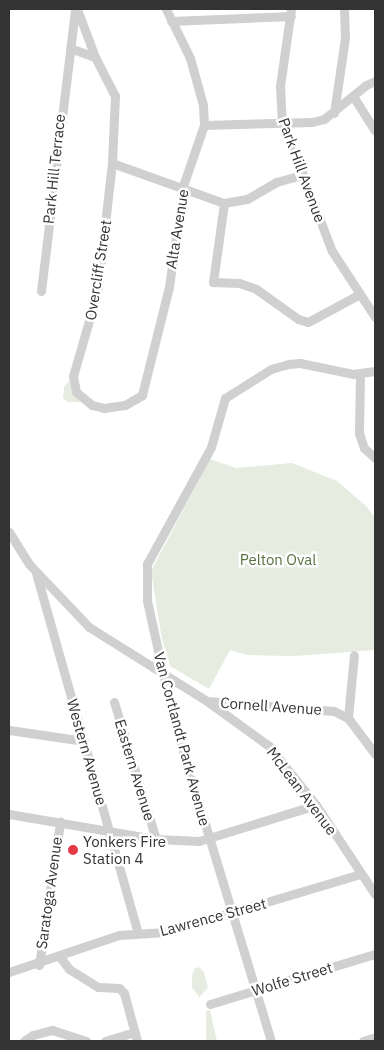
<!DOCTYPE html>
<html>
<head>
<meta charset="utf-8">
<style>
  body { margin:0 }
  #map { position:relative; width:384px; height:1050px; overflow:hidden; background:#fff; font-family:"IBM Plex Sans",sans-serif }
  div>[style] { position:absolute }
  .green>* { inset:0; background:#e6ecdf }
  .minor>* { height:9px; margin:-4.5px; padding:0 4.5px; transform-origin:4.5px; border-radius:4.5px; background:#d0d0d0 }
  .dots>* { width:14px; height:14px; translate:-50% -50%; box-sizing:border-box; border:2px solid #fff; border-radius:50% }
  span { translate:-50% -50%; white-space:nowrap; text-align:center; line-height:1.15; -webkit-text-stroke:5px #fff; paint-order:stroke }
  .street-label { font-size:15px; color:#333 }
  .park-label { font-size:15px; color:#56703f }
  .poi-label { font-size:15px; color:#333 }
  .left { translate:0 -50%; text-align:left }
  .frame { position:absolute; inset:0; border:10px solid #333; pointer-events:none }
</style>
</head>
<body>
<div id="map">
  <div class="green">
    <i style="clip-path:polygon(69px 381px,72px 390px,83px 402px,68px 402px,63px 398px,64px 387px)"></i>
    <i style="clip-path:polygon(210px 459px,236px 468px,292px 463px,337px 481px,366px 506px,375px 518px,375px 650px,295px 656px,247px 655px,230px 650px,209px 689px,170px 666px,162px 640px,151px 571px)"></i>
    <i style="clip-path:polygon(199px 967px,204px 972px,208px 988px,199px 997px,192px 987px,192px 977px,194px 969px)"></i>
    <i style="clip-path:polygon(210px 1010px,217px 1041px,206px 1041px,206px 1011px)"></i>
  </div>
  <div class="minor">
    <i style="left:77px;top:9px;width:51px;rotate:69.4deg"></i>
    <i style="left:95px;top:57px;width:44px;rotate:62.9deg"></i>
    <i style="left:115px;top:96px;width:67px;rotate:92.6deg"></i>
    <i style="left:112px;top:163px;width:131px;rotate:96.6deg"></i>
    <i style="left:97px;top:293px;width:86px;rotate:106.1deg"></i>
    <i style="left:73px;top:376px;width:16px;rotate:79deg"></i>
    <i style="left:76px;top:392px;width:21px;rotate:39deg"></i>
    <i style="left:92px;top:405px;width:12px;rotate:14deg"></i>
    <i style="left:104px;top:408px;width:21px;rotate:-8deg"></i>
    <i style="left:125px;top:405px;width:20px;rotate:-30deg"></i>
    <i style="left:142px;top:395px;width:111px;rotate:-76deg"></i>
    <i style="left:169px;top:287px;width:102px;rotate:-82.1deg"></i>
    <i style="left:183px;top:186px;width:65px;rotate:-71deg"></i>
    <i style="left:204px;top:125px;width:20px;rotate:-93deg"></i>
    <i style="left:203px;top:105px;width:49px;rotate:-105.5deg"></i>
    <i style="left:190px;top:58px;width:55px;rotate:-116.1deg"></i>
    <i style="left:291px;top:9px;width:78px;rotate:98.1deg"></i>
    <i style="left:280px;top:86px;width:35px;rotate:87deg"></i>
    <i style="left:282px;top:121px;width:139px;rotate:69deg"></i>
    <i style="left:332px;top:251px;width:79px;rotate:56.9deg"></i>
    <i style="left:171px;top:21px;width:120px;rotate:-2.4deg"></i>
    <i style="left:70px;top:48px;width:27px;rotate:20deg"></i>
    <i style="left:353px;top:96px;width:41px;rotate:57.8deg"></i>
    <i style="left:334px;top:113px;width:76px;rotate:-81.7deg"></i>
    <i style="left:345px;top:38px;width:29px;rotate:-92deg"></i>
    <i style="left:204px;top:125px;width:108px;rotate:-1.6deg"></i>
    <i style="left:312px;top:122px;width:12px;rotate:-14deg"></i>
    <i style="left:324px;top:119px;width:54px;rotate:-39deg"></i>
    <i style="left:366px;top:85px;width:10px;rotate:-24deg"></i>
    <i style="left:112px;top:163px;width:119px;rotate:19.7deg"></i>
    <i style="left:224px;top:203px;width:23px;rotate:-10deg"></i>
    <i style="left:247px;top:199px;width:34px;rotate:-30deg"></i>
    <i style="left:276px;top:182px;width:28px;rotate:-15deg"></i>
    <i style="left:224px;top:203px;width:80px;rotate:97.9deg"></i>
    <i style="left:213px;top:282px;width:26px;rotate:2deg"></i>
    <i style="left:239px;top:283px;width:18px;rotate:19deg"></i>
    <i style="left:256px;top:289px;width:52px;rotate:35.5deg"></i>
    <i style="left:298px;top:319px;width:10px;rotate:17deg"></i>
    <i style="left:308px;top:322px;width:59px;rotate:-28.3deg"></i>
    <i style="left:41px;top:291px;width:284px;rotate:-83.1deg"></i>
    <i style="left:360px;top:374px;width:59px;rotate:91deg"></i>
    <i style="left:359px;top:433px;width:16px;rotate:72deg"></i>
    <i style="left:364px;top:448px;width:15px;rotate:42deg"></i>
    <i style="left:9px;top:532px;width:38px;rotate:58deg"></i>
    <i style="left:29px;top:564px;width:87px;rotate:46.4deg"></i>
    <i style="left:89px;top:627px;width:139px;rotate:32.1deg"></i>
    <i style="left:207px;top:701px;width:77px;rotate:36deg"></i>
    <i style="left:269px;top:746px;width:75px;rotate:51.5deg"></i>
    <i style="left:316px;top:805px;width:107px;rotate:56.5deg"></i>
    <i style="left:36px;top:573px;width:374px;rotate:74.2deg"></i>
    <i style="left:207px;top:701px;width:127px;rotate:4.5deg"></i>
    <i style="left:334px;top:711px;width:16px;rotate:27deg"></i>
    <i style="left:348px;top:718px;width:45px;rotate:53.1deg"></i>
    <i style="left:114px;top:702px;width:143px;rotate:73deg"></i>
    <i style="left:348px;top:718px;width:63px;rotate:-84.6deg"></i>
    <i style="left:9px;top:730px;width:76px;rotate:8.3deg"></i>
    <i style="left:9px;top:814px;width:149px;rotate:9.7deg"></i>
    <i style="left:156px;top:839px;width:43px;rotate:2.7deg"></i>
    <i style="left:199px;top:841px;width:122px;rotate:-17.1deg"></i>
    <i style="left:60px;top:957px;width:15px;rotate:53deg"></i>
    <i style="left:69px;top:969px;width:34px;rotate:32deg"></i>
    <i style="left:98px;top:987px;width:21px;rotate:3deg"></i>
    <i style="left:119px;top:988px;width:7px;rotate:45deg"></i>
    <i style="left:124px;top:993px;width:50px;rotate:74.8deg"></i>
    <i style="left:39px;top:965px;width:145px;rotate:-81.6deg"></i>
    <i style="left:9px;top:972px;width:116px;rotate:-18.6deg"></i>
    <i style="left:119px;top:935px;width:47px;rotate:-3.7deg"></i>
    <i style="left:166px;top:932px;width:203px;rotate:-16.6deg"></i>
    <i style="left:210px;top:1004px;width:172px;rotate:-16.9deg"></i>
    <i style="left:24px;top:1041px;width:11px;rotate:-34deg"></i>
    <i style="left:33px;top:1035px;width:20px;rotate:-15deg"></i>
    <i style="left:52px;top:1030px;width:36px;rotate:18deg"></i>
    <i style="left:105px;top:1041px;width:31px;rotate:-17deg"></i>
    <i style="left:271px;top:1041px;width:337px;rotate:-106.9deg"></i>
    <i style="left:173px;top:719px;width:121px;rotate:-102.4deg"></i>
    <i style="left:147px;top:601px;width:37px;rotate:-90deg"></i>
    <i style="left:147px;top:564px;width:133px;rotate:-61.3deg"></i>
    <i style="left:211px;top:447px;width:51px;rotate:-74.1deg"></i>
    <i style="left:225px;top:398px;width:54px;rotate:-32.2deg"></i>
    <i style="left:271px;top:369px;width:19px;rotate:-16deg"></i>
    <i style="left:289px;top:364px;width:11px;rotate:-5deg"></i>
    <i style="left:300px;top:363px;width:54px;rotate:11.7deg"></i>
    <i style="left:353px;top:374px;width:22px;rotate:-8deg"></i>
    <i style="left:363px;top:1041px;width:13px;rotate:-18deg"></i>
  </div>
  <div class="dots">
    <i style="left:73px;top:850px;background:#e63946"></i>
  </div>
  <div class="street-label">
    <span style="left:54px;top:169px;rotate:-84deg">Park Hill Terrace</span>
    <span style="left:302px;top:170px;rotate:70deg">Park Hill Avenue</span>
    <span style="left:177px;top:229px;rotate:-81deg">Alta Avenue</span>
    <span style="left:98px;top:270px;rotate:-81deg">Overcliff Street</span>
    <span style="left:271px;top:706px;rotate:4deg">Cornell Avenue</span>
    <span style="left:182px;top:739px;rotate:75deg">Van Cortlandt Park Avenue</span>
    <span style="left:87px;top:752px;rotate:74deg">Western Avenue</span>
    <span style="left:135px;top:770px;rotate:73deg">Eastern Avenue</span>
    <span style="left:302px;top:791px;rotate:53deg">McLean Avenue</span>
    <span style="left:49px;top:893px;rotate:-82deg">Saratoga Avenue</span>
    <span style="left:213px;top:917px;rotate:-15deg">Lawrence Street</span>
    <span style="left:292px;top:979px;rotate:-17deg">Wolfe Street</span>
  </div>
  <div class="park-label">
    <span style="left:278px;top:560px">Pelton Oval</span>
  </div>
  <div class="poi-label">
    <span class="left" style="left:83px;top:850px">Yonkers Fire<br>Station 4</span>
  </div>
  <div class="frame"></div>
</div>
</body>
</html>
